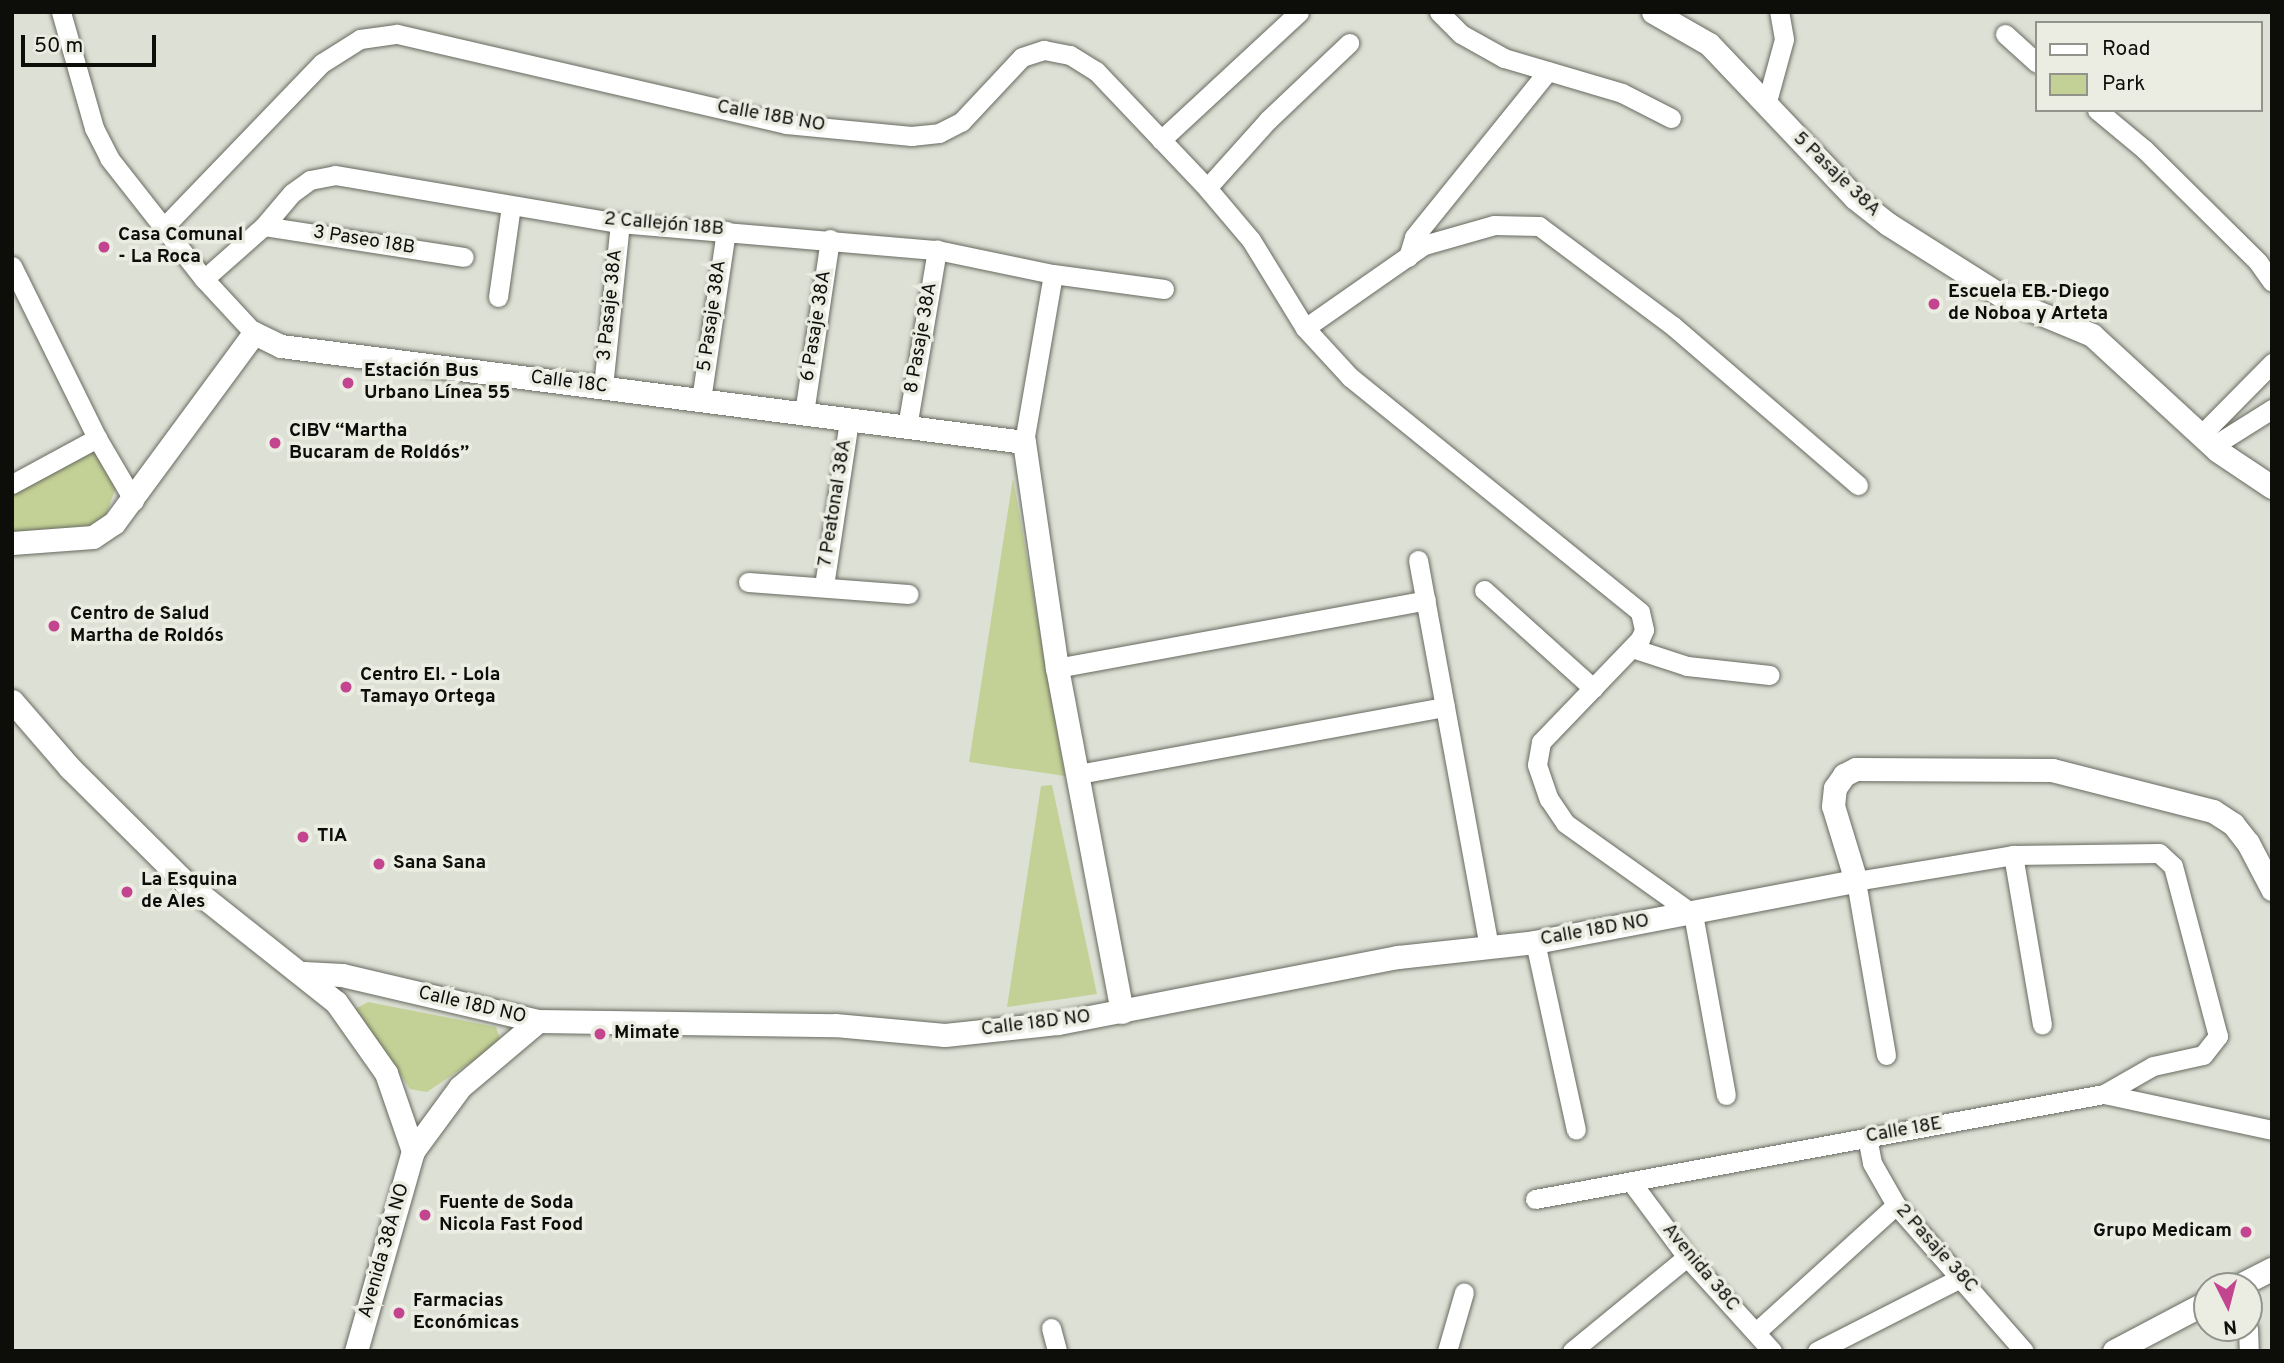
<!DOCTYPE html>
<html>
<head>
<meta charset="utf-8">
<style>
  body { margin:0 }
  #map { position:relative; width:2284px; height:1363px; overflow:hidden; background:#dde0d5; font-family:Overpass,sans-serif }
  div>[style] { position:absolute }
  .green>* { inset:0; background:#c4d196 }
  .roads { filter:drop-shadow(0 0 2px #676a60) drop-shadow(0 0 2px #676a60) }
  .minor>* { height:19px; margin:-9.5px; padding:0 9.5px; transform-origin:9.5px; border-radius:9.5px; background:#fff }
  .tertiary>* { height:23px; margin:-11.5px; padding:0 11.5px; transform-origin:11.5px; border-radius:11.5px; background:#fff }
  .dots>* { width:19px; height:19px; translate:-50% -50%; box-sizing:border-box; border:4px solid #ebede2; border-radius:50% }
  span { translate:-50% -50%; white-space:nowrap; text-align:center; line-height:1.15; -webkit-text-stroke:7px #ebede2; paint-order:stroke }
  .street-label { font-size:19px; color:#0d0e0a }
  .poi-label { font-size:19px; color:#0d0e0a; font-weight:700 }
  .left { translate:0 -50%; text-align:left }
  .right { translate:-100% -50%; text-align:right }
  .frame { position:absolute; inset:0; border:14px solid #0d0e0a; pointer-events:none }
  .legend { position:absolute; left:2035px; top:21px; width:228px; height:91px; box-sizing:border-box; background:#ebede2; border:2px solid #92948c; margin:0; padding:9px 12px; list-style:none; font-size:21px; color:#0d0e0a }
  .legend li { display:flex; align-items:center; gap:14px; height:35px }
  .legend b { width:35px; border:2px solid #92948c }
  .north { position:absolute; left:2193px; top:1272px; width:70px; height:70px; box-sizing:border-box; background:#ebede2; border:2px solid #92948c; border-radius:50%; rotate:174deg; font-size:19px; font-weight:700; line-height:28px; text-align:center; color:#0d0e0a }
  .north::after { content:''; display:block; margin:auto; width:24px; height:32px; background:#c3448f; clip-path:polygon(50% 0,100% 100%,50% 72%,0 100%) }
  .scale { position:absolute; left:21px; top:35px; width:135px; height:32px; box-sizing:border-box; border:4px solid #0d0e0a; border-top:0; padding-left:9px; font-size:21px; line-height:24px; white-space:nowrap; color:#0d0e0a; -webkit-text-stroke:5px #ebede2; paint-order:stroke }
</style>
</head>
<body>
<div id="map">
  <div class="green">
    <i style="clip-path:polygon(95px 443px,116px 487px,103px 523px,96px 531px,12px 538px,12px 486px)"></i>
    <i style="clip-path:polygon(1013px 478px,1065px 776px,969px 762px)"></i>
    <i style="clip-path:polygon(1052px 785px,1097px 994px,1007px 1007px,1041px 786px)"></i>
    <i style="clip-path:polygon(368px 1002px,496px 1027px,501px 1042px,427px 1092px,410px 1089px,355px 1009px)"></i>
  </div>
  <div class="roads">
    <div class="minor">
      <i style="left:61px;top:12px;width:121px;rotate:74.1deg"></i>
      <i style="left:94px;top:128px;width:34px;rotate:63deg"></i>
      <i style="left:109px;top:158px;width:154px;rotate:51.9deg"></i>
      <i style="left:204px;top:279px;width:74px;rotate:47.2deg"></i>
      <i style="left:1439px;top:12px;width:31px;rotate:45deg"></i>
      <i style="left:1461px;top:34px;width:49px;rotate:29.2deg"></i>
      <i style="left:1504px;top:58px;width:123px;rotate:16.5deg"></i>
      <i style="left:1622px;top:93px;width:55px;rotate:27deg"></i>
      <i style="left:2005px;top:34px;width:43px;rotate:42.2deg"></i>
      <i style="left:1766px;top:105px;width:68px;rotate:-74.7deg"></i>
      <i style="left:1784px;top:39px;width:27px;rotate:-100deg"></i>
      <i style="left:2097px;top:110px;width:61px;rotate:39.7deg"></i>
      <i style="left:2144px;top:149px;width:161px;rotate:44.7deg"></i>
      <i style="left:2258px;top:262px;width:24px;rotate:55deg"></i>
      <i style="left:1161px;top:140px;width:188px;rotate:-42.8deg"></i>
      <i style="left:1207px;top:188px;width:91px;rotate:-48.1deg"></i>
      <i style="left:1268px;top:120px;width:112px;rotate:-43.5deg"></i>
      <i style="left:264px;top:226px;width:202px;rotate:8.8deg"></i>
      <i style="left:163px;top:228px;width:229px;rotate:-46.1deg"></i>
      <i style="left:322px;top:63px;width:45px;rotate:-32.3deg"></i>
      <i style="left:360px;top:39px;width:37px;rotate:-8deg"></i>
      <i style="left:397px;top:34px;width:399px;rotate:13deg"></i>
      <i style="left:786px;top:124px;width:126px;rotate:5.5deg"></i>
      <i style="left:911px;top:136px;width:28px;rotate:-6deg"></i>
      <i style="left:939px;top:133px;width:25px;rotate:-27deg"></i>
      <i style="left:961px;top:122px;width:89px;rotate:-46.8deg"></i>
      <i style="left:1022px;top:57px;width:23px;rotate:-18deg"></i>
      <i style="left:1044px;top:50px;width:26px;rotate:11deg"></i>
      <i style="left:1070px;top:55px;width:31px;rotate:32deg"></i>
      <i style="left:1096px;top:71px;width:161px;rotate:46.5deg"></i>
      <i style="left:1207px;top:188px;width:68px;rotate:49.8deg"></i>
      <i style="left:1251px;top:240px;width:103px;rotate:58.5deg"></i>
      <i style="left:1305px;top:328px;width:67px;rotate:47.4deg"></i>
      <i style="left:1350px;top:377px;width:373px;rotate:39deg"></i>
      <i style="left:1640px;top:612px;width:18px;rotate:77deg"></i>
      <i style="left:1644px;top:630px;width:10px;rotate:114deg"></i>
      <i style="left:1640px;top:639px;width:143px;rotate:133.9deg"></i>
      <i style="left:1541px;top:742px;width:23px;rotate:100deg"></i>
      <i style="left:1537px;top:765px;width:36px;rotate:71deg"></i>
      <i style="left:1549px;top:799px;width:29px;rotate:56deg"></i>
      <i style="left:1565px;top:823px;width:157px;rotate:35.4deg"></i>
      <i style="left:1693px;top:914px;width:184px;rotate:79.7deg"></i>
      <i style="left:1408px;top:257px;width:21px;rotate:-73deg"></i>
      <i style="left:1414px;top:237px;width:213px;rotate:-51.1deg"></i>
      <i style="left:12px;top:266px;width:192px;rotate:63.7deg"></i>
      <i style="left:97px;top:438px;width:73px;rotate:59.6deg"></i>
      <i style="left:204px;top:279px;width:80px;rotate:-41.5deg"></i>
      <i style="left:264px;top:226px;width:43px;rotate:-49.7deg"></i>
      <i style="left:292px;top:193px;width:22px;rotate:-36deg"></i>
      <i style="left:310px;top:180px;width:25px;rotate:-11deg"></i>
      <i style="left:335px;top:175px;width:289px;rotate:9.6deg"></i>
      <i style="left:620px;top:223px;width:318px;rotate:4.9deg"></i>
      <i style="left:937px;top:250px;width:118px;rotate:11.7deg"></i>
      <i style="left:1053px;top:274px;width:112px;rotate:7.7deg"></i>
      <i style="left:498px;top:297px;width:92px;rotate:-81.9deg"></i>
      <i style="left:1305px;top:328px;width:145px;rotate:-34.9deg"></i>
      <i style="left:1424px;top:245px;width:73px;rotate:-15.9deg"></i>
      <i style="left:1494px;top:225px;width:45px;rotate:1.3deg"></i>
      <i style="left:1539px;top:226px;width:167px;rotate:36.7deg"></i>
      <i style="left:1673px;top:326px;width:244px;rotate:40.7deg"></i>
      <i style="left:603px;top:387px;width:165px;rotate:-84.1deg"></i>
      <i style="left:701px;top:400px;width:171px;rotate:-81.6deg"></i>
      <i style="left:804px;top:413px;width:176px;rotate:-81.5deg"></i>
      <i style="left:907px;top:427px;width:180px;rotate:-80.4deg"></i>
      <i style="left:2202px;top:434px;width:100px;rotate:-45.4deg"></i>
      <i style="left:1024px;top:442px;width:170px;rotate:-80.2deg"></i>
      <i style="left:2213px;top:446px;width:70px;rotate:-32.1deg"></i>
      <i style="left:12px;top:484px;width:97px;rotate:-28.4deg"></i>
      <i style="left:1418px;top:560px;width:391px;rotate:79.6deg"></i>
      <i style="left:748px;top:582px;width:161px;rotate:4.3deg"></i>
      <i style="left:824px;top:586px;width:168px;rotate:-81.4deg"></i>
      <i style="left:1484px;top:590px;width:147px;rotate:42deg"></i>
      <i style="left:1632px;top:648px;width:58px;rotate:18.1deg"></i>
      <i style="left:1687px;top:666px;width:83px;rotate:6.2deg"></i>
      <i style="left:1057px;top:668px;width:375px;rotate:-10.4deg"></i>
      <i style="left:1079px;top:774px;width:372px;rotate:-10.4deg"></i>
      <i style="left:2013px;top:855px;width:172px;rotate:80.3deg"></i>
      <i style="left:1535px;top:942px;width:192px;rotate:77.7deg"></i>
      <i style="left:1886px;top:1055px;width:177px;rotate:-99.8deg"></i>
      <i style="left:1856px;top:881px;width:159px;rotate:-9.4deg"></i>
      <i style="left:2013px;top:855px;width:146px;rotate:-0.8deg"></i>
      <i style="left:2159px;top:853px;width:19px;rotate:43deg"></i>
      <i style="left:2173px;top:866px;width:176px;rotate:75.2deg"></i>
      <i style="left:2218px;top:1036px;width:24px;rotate:128deg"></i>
      <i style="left:2203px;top:1055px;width:51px;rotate:167.6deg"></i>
      <i style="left:2153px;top:1066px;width:56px;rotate:150.3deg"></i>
      <i style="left:1867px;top:1137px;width:26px;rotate:79deg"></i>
      <i style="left:1872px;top:1163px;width:48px;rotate:60.3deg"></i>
      <i style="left:1896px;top:1205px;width:194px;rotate:48.8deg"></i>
      <i style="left:1632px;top:1183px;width:92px;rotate:53.4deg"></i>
      <i style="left:1687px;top:1257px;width:127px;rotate:47.9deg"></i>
      <i style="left:1535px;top:1199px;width:579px;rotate:-10.46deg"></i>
      <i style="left:2104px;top:1094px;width:172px;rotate:12.1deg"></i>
      <i style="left:1051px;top:1328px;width:24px;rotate:75deg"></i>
      <i style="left:2248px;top:1328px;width:23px;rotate:88deg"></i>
      <i style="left:1756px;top:1332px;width:189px;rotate:-42.2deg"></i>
      <i style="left:1447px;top:1351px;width:61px;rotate:-73.9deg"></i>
      <i style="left:1572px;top:1351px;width:149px;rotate:-39.3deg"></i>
      <i style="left:1817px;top:1351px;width:163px;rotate:-27deg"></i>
    </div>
    <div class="tertiary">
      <i style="left:1653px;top:12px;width:64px;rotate:29.7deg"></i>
      <i style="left:1709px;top:44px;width:212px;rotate:46.5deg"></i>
      <i style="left:1855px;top:198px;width:42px;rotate:38.2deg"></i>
      <i style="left:1888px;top:224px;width:142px;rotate:32.3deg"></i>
      <i style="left:2008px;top:300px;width:91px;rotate:22.6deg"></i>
      <i style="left:2092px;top:335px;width:171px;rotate:42.6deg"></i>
      <i style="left:2218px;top:451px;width:65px;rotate:33.7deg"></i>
      <i style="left:12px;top:543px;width:81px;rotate:-4.2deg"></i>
      <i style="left:93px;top:537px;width:25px;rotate:-34deg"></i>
      <i style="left:114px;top:523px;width:236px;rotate:-53.6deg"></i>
      <i style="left:254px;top:333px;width:30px;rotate:26deg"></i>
      <i style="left:281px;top:346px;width:749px;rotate:7.36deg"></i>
      <i style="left:1024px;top:442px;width:228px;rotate:81.7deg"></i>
      <i style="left:1057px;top:668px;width:350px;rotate:79.3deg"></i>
      <i style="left:12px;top:701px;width:89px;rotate:49.1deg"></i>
      <i style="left:70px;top:768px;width:165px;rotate:44.8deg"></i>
      <i style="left:187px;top:884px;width:190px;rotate:38.4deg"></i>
      <i style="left:336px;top:1002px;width:87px;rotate:54.8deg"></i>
      <i style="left:386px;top:1073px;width:83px;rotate:70.9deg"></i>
      <i style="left:304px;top:973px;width:38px;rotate:3deg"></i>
      <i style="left:342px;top:975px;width:201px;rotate:13.2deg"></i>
      <i style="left:538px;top:1021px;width:297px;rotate:0.8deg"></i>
      <i style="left:835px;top:1025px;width:110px;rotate:5.2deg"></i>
      <i style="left:945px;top:1035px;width:114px;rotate:-6.1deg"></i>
      <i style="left:1058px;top:1023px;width:346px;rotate:-11deg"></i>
      <i style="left:1398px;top:957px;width:138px;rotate:-6.2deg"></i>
      <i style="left:1535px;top:942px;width:327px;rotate:-10.8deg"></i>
      <i style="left:1856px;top:881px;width:78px;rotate:-107deg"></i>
      <i style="left:1833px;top:806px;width:18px;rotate:-84deg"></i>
      <i style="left:1835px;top:788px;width:16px;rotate:-55deg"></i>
      <i style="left:1844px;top:775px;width:13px;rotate:-27deg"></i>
      <i style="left:1856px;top:769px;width:196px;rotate:0.3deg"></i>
      <i style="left:2052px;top:770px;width:166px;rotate:14.3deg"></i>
      <i style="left:2213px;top:811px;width:24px;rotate:33deg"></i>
      <i style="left:2233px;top:824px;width:24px;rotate:52deg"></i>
      <i style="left:2248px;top:843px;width:52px;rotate:62.4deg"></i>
      <i style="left:2238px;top:1286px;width:38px;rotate:-27deg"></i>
      <i style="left:356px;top:1351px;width:208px;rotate:-74.1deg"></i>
      <i style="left:413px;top:1151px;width:79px;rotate:-53.7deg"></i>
      <i style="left:460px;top:1087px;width:102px;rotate:-40.2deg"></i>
      <i style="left:2114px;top:1351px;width:105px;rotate:-27.8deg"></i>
    </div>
  </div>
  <div class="dots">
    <i style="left:104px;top:247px;background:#c3448f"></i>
    <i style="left:1934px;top:304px;background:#c3448f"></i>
    <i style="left:348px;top:383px;background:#c3448f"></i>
    <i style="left:275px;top:443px;background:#c3448f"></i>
    <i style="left:54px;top:626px;background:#c3448f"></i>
    <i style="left:346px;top:687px;background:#c3448f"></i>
    <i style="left:303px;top:837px;background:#c3448f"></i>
    <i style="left:379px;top:864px;background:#c3448f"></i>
    <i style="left:127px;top:892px;background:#c3448f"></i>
    <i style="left:600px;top:1034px;background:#c3448f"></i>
    <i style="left:425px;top:1215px;background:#c3448f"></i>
    <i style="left:2246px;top:1232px;background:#c3448f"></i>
    <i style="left:399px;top:1313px;background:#c3448f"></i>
  </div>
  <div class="street-label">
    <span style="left:771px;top:117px;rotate:10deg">Calle 18B NO</span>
    <span style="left:1836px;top:175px;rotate:44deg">5 Pasaje 38A</span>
    <span style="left:664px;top:225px;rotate:5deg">2 Callejón 18B</span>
    <span style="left:364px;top:241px;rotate:9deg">3 Paseo 18B</span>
    <span style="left:611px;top:305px;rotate:-84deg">3 Pasaje 38A</span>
    <span style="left:713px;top:316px;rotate:-82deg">5 Pasaje 38A</span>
    <span style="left:817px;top:326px;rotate:-81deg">6 Pasaje 38A</span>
    <span style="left:922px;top:338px;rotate:-80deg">8 Pasaje 38A</span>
    <span style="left:569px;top:383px;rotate:7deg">Calle 18C</span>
    <span style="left:836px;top:503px;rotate:-81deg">7 Peatonal 38A</span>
    <span style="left:1595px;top:931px;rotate:-10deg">Calle 18D NO</span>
    <span style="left:472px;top:1006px;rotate:13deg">Calle 18D NO</span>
    <span style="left:1036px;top:1024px;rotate:-7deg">Calle 18D NO</span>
    <span style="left:1904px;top:1131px;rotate:-10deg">Calle 18E</span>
    <span style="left:1936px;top:1249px;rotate:48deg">2 Pasaje 38C</span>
    <span style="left:385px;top:1251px;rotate:-74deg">Avenida 38A NO</span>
    <span style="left:1700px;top:1268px;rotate:50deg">Avenida 38C</span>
  </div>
  <div class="poi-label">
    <span class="left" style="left:118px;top:247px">Casa Comunal<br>- La Roca</span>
    <span class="left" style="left:1948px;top:304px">Escuela EB.-Diego<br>de Noboa y Arteta</span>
    <span class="left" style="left:364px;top:383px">Estación Bus<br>Urbano Línea 55</span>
    <span class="left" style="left:289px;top:443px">CIBV “Martha<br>Bucaram de Roldós”</span>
    <span class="left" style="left:70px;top:626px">Centro de Salud<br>Martha de Roldós</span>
    <span class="left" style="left:360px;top:687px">Centro EI. - Lola<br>Tamayo Ortega</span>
    <span class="left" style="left:317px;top:837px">TIA</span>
    <span class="left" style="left:393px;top:864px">Sana Sana</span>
    <span class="left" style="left:141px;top:892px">La Esquina<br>de Ales</span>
    <span class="left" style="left:614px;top:1034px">Mimate</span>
    <span class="left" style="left:439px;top:1215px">Fuente de Soda<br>Nicola Fast Food</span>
    <span class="right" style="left:2232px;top:1232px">Grupo Medicam</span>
    <span class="left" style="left:413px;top:1313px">Farmacias<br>Económicas</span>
  </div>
  <div class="frame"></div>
  <ul class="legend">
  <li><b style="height:9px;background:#fff"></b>Road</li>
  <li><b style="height:19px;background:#c4d196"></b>Park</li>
  </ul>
  <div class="north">N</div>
  <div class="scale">50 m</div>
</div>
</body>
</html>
